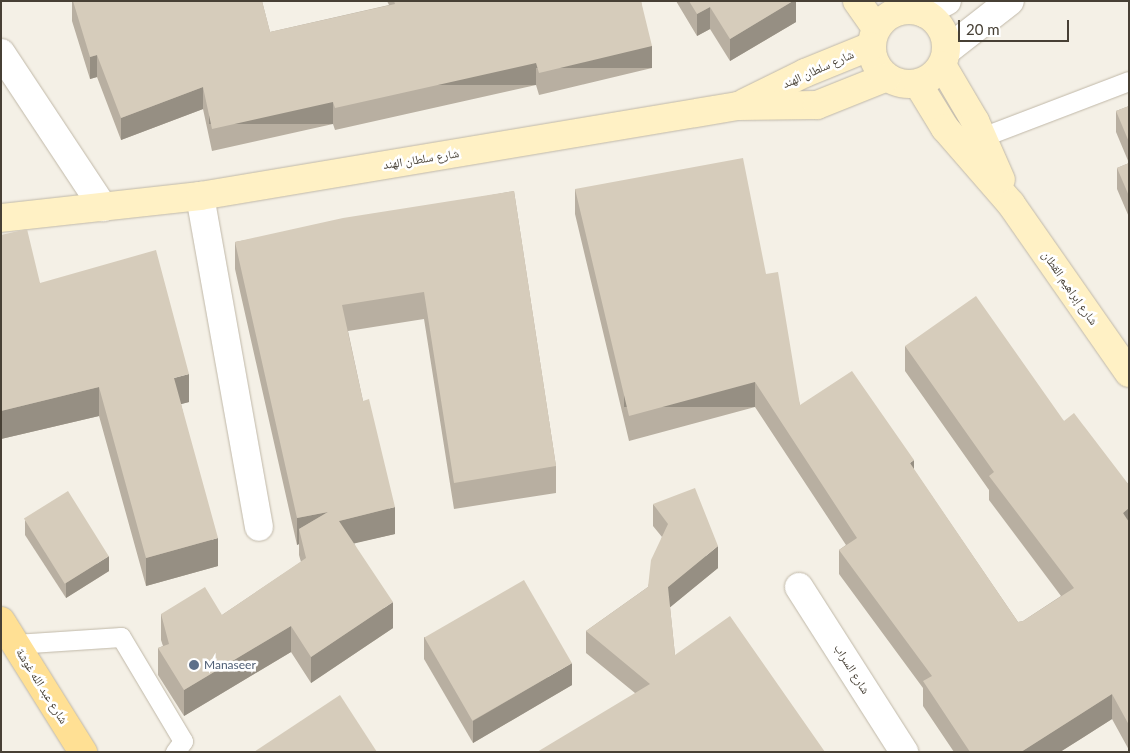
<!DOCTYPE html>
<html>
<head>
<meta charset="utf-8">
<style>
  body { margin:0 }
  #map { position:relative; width:1130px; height:753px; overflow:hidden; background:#f4f0e6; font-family:Lato,"Noto Naskh Arabic",sans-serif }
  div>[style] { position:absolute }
  .roads { filter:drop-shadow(0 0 1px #c0b8a8) drop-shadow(0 0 1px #c0b8a8) }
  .lane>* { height:19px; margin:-9.5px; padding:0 9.5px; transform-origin:9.5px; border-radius:9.5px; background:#fff }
  .street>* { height:28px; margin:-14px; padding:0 14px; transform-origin:14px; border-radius:14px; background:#fff }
  .secondary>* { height:28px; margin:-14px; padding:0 14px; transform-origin:14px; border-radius:14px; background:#fff1c5 }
  .secondary>.ring { margin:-14px; padding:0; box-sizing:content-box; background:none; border:28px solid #fff1c5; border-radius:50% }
  .primary>* { height:28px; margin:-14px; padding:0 14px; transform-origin:14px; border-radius:14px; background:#ffe094 }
  .wall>* { inset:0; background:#b8afa1 }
  .shaded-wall>* { inset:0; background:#968f83; transform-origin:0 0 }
  .building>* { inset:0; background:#d6ccbb; transform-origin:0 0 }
  .dots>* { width:14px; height:14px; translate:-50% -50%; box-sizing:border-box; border:2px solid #fff; border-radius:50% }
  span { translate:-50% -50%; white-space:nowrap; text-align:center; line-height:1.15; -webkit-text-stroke:5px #fff; paint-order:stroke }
  .street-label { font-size:12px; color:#474035 }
  .service-label { font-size:12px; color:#4e5e75 }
  .left { translate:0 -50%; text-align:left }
  .frame { position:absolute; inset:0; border:2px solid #474035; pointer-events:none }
  .scale { position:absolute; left:958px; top:20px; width:111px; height:22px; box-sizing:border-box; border:2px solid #474035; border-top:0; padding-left:6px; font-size:15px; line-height:18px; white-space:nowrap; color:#474035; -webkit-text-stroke:4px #fff; paint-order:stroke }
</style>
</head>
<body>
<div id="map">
  <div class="roads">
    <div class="lane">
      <i style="left:982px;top:137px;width:157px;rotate:-20.9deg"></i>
      <i style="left:15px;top:644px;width:106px;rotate:-3.8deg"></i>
      <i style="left:121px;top:637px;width:121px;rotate:59.2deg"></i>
      <i style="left:183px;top:741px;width:14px;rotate:126deg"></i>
    </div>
    <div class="street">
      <i style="left:924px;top:13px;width:26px;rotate:-28deg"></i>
      <i style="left:946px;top:51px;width:81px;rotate:-38deg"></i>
      <i style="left:1px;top:53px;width:185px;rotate:56.5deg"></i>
      <i style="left:200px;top:196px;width:336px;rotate:79.9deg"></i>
      <i style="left:799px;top:587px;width:196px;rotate:57.5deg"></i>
    </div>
    <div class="secondary">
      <i style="left:857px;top:1px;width:33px;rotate:55deg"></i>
      <i class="ring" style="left:872px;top:10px;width:46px;height:46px"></i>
      <i style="left:942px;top:65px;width:65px;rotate:59.5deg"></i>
      <i style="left:975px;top:121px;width:64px;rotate:66.2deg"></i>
      <i style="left:918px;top:84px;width:52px;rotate:58.5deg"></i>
      <i style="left:945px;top:128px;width:101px;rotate:49deg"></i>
      <i style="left:1011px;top:204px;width:206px;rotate:55.1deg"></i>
      <i style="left:744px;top:103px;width:68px;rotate:-26.2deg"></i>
      <i style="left:805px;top:73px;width:71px;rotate:-22.2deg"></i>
      <i style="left:1px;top:218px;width:200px;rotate:-6.3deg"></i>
      <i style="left:200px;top:196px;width:545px;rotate:-9.5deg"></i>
      <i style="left:738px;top:106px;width:79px;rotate:-0.7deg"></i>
      <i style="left:817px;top:105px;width:75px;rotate:-21.8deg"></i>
    </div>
    <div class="primary">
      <i style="left:1px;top:621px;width:155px;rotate:58deg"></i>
    </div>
  </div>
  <div class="wall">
    <i style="clip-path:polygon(72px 1px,262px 1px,270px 32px,389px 5px,387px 1px,641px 1px,652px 68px,539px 95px,536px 85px,335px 130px,333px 124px,212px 151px,203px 109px,121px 140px,97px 77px,90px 79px,72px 21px)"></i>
    <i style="clip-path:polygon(676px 1px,796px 1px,796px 22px,730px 61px,710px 29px,697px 36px)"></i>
    <i style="clip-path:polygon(1129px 106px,1129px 217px,1117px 189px,1117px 168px,1129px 163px,1116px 132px,1116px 111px)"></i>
    <i style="clip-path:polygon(575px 189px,766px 274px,800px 405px,914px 470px,1018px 622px,1023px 621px,1061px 596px,989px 500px,989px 490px,905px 371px,905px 346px,1064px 421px,1129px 485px,1129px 750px,1112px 719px,1060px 752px,954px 752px,923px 706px,923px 688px,839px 574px,839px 550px,846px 545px,755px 407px,629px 441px,575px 214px)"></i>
    <i style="clip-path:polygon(514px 191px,556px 466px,556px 493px,454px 509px,424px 319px,348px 331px,363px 401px,395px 534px,354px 543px,393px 628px,311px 683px,291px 652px,184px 716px,158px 675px,158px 648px,163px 646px,161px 640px,161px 614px,222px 615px,301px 562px,299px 555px,299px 544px,297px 545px,235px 269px,235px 242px)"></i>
    <i style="clip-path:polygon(1px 235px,40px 283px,189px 402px,181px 404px,218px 566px,146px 586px,99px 416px,1px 439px)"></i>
    <i style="clip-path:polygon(653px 504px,718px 568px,670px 607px,675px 655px,825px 752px,635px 693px,586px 653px,586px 631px,648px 587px,662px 537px,653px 526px)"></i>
    <i style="clip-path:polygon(25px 520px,109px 571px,66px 598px,25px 535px)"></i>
    <i style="clip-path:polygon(424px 637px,572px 685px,473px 743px,424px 659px)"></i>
  </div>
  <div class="shaded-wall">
    <i style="clip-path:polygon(793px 1px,796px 1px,796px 22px,730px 61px,730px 39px)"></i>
    <i style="clip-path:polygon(710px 7px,710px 29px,697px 36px,697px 14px)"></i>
    <i style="left:652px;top:46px;width:22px;height:116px;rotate:90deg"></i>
    <i style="clip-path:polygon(97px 55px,97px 77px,90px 79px,90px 57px)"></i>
    <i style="left:536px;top:63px;width:22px;height:206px;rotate:90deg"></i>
    <i style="clip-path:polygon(203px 87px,203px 109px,121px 140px,121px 118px)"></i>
    <i style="left:333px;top:102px;width:22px;height:124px;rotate:90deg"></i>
    <i style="clip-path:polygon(189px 374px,189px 402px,174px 406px,174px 378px)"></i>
    <i style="left:755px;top:382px;width:25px;height:131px;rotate:90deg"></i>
    <i style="clip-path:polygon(99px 387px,99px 416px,1px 439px,1px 411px)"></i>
    <i style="clip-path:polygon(914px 460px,914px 485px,910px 463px)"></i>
    <i style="clip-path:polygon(395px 507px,395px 534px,339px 547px,339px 521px)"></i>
    <i style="clip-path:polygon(1129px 508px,1129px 533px,1123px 513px)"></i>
    <i style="clip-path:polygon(328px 512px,299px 529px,299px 544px,297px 545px,297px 518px)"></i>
    <i style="clip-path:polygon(218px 538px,218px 566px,146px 586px,146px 558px)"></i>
    <i style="clip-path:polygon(718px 546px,718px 568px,668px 609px,668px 587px)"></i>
    <i style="clip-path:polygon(109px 556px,109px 571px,66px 598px,66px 583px)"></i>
    <i style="clip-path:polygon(393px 602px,393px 628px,311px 683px,311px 657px)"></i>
    <i style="clip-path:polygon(291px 626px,291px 652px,184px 716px,184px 690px)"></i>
    <i style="clip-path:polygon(572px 663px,572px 685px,473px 743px,473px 721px)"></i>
    <i style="clip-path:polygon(1112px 694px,1112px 719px,1060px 752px,1021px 752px)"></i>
  </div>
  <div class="building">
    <i style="clip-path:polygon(73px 1px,262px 1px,270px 32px,395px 4px,394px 1px,641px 1px,652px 46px,539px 73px,536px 63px,335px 108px,333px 102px,212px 129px,203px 87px,121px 118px,97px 55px,90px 57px)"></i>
    <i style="clip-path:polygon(689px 1px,793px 1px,730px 39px,710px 7px,697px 14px)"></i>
    <i style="clip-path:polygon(1129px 106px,1129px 142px,1116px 111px)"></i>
    <i style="clip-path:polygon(743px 158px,766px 274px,778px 272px,800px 405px,852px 371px,914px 460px,910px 463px,1018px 622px,1023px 621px,1074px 588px,989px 476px,994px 472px,905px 346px,976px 296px,1064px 421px,1074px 413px,1129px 485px,1129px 508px,1123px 513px,1129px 522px,1129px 725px,1112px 694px,1021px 752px,970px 752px,923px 681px,932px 676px,839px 550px,857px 538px,755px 382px,629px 416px,575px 189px)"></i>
    <i style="clip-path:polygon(1129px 163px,1129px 196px,1117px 168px)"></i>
    <i style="clip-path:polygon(514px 191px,556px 466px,454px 483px,424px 292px,342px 305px,363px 401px,369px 399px,395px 507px,339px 521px,393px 602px,311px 657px,291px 626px,184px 690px,158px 648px,169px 644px,161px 614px,205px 587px,222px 615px,306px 558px,299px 529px,328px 512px,297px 518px,235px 242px,343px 218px)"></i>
    <i style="clip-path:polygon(27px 229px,40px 283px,156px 250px,189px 374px,174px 378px,218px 538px,146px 558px,99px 387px,1px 411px,1px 235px)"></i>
    <i style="clip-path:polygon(695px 488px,718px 546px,668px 587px,675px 655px,730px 616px,825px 752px,537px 752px,650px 684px,586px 631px,648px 587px,651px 560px,668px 524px,653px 504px)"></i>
    <i style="left:68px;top:491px;width:77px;height:52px;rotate:58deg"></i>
    <i style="left:524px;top:580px;width:96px;height:115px;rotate:60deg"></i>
    <i style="clip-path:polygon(340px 695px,377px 752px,254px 752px)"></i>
  </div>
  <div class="dots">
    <i style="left:194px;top:665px;background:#5c6f8a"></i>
  </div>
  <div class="street-label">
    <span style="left:818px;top:69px;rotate:-24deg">شارع سلطان الهند</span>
    <span style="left:421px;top:159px;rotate:-9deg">شارع سلطان الهند</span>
    <span style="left:1070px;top:288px;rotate:55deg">شارع إبراهيم القطان</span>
    <span style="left:852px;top:669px;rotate:58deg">شارع السراب</span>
    <span style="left:42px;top:686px;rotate:58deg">شارع عبد الله غوشة</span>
  </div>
  <div class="service-label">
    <span class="left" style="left:204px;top:665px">Manaseer</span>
  </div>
  <div class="frame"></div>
  <div class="scale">20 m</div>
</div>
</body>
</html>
